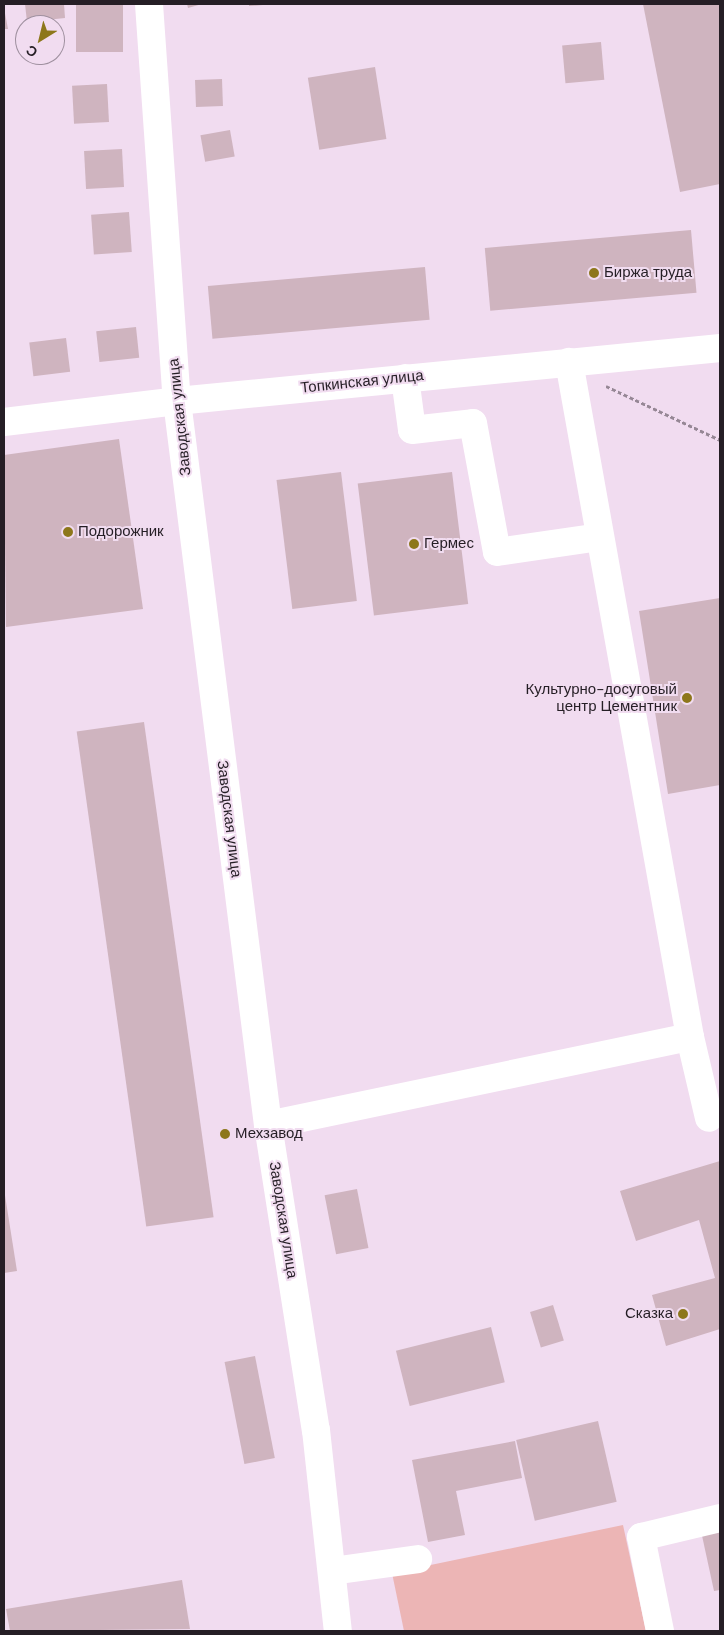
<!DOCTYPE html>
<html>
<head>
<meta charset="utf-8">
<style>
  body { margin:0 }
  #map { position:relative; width:724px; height:1635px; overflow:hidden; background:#f1dcf0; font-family:"DM Sans",sans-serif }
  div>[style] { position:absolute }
  .green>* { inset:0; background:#ecb5b5 }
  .building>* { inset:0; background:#cfb4bf; transform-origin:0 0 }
  .path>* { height:3px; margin-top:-1.5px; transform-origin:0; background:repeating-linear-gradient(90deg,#968795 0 4px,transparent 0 6.5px) }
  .minor>* { height:28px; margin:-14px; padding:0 14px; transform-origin:14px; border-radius:14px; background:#fff }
  .dots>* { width:14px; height:14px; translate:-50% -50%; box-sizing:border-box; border:2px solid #f1dcf0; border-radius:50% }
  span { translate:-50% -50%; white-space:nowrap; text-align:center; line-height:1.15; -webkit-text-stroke:4px #f1dcf0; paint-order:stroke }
  .poi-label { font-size:15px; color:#251e25 }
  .left { translate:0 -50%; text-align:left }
  .right { translate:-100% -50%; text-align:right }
  .street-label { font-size:15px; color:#251e25 }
  .frame { position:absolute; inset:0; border:5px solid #251e25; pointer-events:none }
  .north { position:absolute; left:15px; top:15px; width:50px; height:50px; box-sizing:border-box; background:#f1dcf0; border:1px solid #9f909f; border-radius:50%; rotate:216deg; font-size:14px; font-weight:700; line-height:20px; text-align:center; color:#251e25 }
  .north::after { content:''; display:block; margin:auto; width:18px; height:22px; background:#8d771b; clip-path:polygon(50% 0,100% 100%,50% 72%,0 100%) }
</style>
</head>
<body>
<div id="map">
  <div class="green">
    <i style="clip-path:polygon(623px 1525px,646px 1631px,404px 1631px,392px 1573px)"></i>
  </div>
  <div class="building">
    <i style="clip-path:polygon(25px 4px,64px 4px,65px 18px,27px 22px)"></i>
    <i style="left:76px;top:4px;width:47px;height:48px"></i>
    <i style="clip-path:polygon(187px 4px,202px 4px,188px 8px)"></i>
    <i style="clip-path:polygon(249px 4px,263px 4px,263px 5px,249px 6px)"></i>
    <i style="clip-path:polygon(643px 4px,720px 4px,720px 184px,680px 192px)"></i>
    <i style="clip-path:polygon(4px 8px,8px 29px,4px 29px)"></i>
    <i style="left:601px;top:42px;width:38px;height:39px;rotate:85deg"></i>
    <i style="left:375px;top:67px;width:73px;height:68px;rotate:81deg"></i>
    <i style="left:222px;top:79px;width:27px;height:27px;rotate:88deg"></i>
    <i style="left:107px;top:84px;width:38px;height:35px;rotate:87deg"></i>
    <i style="left:230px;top:130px;width:27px;height:30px;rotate:80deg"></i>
    <i style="left:122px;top:149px;width:38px;height:38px;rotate:87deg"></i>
    <i style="left:129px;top:212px;width:40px;height:38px;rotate:86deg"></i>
    <i style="left:691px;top:230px;width:63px;height:207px;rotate:85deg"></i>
    <i style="left:425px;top:267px;width:53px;height:218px;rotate:85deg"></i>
    <i style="left:136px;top:327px;width:31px;height:40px;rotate:84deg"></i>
    <i style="left:66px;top:338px;width:34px;height:37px;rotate:83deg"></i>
    <i style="clip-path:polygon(119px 439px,143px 609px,6px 627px,4px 455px)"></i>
    <i style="left:341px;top:472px;width:130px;height:65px;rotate:83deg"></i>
    <i style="left:452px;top:472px;width:133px;height:95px;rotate:83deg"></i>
    <i style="clip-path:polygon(720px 598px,720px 785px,668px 794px,639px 611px)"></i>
    <i style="left:144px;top:722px;width:500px;height:68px;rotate:82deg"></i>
    <i style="clip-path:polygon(720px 1161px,720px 1329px,666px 1346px,652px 1295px,715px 1278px,699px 1220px,636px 1241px,620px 1191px)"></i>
    <i style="clip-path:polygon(4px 1189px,17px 1271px,4px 1273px)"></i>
    <i style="left:357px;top:1189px;width:60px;height:33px;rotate:79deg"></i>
    <i style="left:553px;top:1305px;width:37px;height:24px;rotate:73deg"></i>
    <i style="left:491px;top:1327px;width:57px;height:98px;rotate:76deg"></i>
    <i style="left:255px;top:1356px;width:104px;height:31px;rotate:79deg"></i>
    <i style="left:598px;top:1421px;width:83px;height:84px;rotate:77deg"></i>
    <i style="clip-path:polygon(515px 1441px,522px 1478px,456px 1491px,465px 1535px,428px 1542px,412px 1460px)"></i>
    <i style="clip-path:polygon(720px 1527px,720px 1590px,714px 1591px,701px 1531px)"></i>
    <i style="clip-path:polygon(182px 1580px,190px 1629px,10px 1631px,6px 1609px)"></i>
  </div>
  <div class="path">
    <i style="left:606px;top:386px;width:126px;rotate:25.3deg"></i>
  </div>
  <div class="minor">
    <i style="left:149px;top:4px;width:398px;rotate:86deg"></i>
    <i style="left:177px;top:401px;width:730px;rotate:82.84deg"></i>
    <i style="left:268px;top:1125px;width:309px;rotate:81.1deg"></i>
    <i style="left:316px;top:1430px;width:202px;rotate:83.8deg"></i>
    <i style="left:405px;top:378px;width:52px;rotate:82.3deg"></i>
    <i style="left:412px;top:430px;width:61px;rotate:-6.5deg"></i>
    <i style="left:473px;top:423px;width:131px;rotate:79.5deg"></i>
    <i style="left:497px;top:552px;width:104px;rotate:-8.3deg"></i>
    <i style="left:4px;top:422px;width:174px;rotate:-6.9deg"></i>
    <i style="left:177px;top:401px;width:546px;rotate:-5.57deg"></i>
    <i style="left:690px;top:1037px;width:83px;rotate:76.8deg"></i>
    <i style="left:268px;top:1125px;width:431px;rotate:-11.8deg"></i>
    <i style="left:690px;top:1037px;width:686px;rotate:-100.16deg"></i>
    <i style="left:332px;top:1571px;width:87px;rotate:-7.9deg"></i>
    <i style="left:660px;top:1631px;width:96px;rotate:-101.4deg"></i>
    <i style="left:641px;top:1537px;width:81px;rotate:-13.5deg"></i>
  </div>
  <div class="dots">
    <i style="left:594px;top:273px;background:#8d771b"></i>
    <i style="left:68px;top:532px;background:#8d771b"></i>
    <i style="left:414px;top:544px;background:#8d771b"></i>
    <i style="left:687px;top:698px;background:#8d771b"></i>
    <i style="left:225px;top:1134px;background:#8d771b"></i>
    <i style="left:683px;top:1314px;background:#8d771b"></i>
  </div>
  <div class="poi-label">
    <span class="left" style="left:604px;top:273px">Биржа труда</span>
    <span class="left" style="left:78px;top:532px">Подорожник</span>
    <span class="left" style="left:424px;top:544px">Гермес</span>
    <span class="right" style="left:677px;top:698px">Культурно-досуговый<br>центр Цементник</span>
    <span class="left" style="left:235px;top:1134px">Мехзавод</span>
    <span class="right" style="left:673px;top:1314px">Сказка</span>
  </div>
  <div class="street-label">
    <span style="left:362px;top:382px;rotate:-6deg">Топкинская улица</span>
    <span style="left:180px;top:417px;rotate:-96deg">Заводская улица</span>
    <span style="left:229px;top:819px;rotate:83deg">Заводская улица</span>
    <span style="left:283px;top:1220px;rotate:81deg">Заводская улица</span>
  </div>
  <div class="frame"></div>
  <div class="north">С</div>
</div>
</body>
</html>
